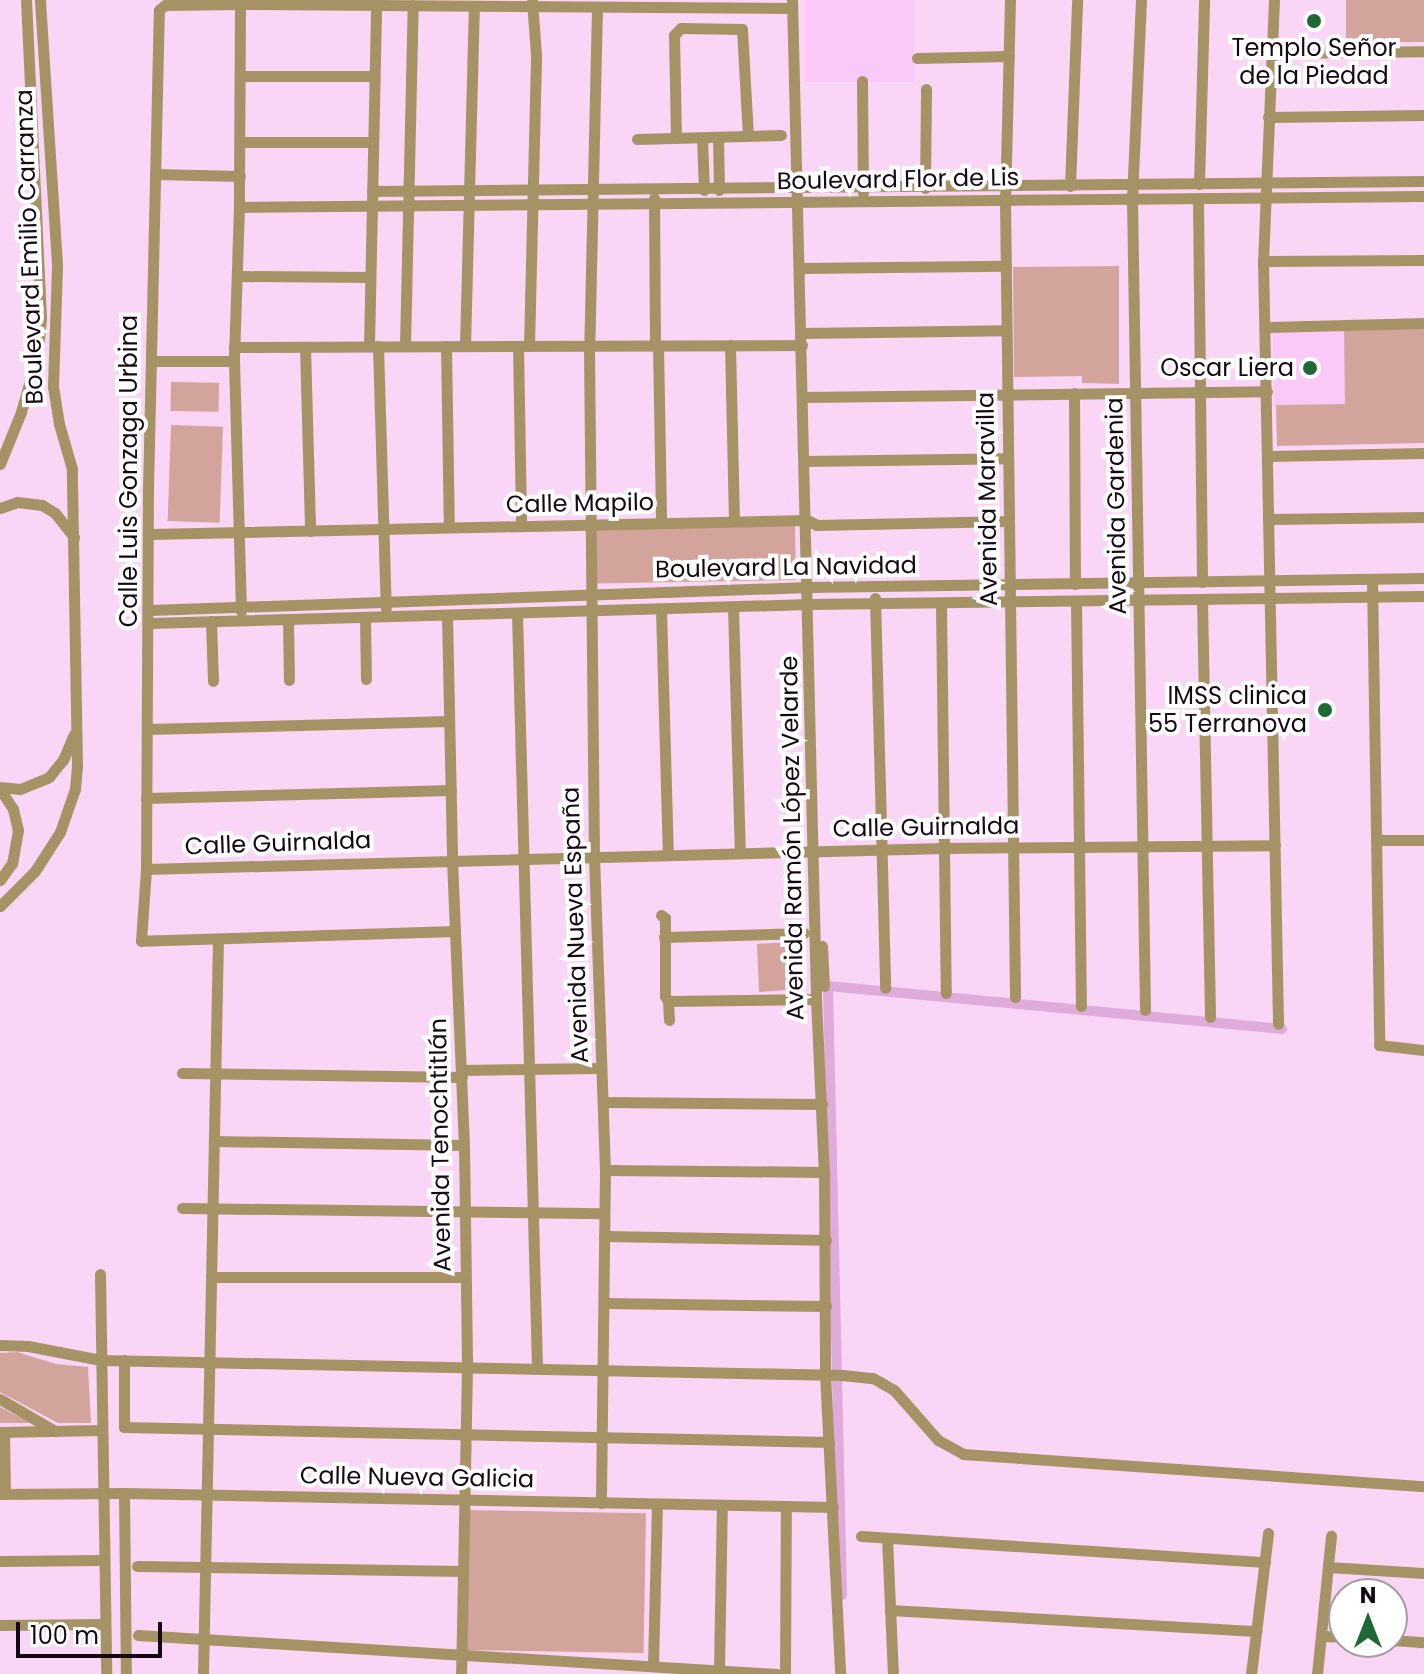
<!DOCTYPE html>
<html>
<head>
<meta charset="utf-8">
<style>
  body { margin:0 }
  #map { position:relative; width:1424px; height:1674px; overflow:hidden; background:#fad6f6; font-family:Poppins,sans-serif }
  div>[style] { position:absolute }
  .built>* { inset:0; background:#fbc9f7; transform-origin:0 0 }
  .green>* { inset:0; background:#d3a49c; transform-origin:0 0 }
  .canal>* { height:10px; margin:-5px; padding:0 5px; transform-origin:5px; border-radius:5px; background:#dfabda }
  .minor>* { height:11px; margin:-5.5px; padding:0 5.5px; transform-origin:5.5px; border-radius:5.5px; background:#a59366 }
  .dots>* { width:22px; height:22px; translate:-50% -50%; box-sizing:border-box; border:4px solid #fff; border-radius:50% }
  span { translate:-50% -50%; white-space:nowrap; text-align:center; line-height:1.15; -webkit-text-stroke:8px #fff; paint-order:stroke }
  .poi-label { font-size:24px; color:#160715 }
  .right { translate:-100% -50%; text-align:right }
  .street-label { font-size:24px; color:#160715 }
  .north { position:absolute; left:1328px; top:1578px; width:80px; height:80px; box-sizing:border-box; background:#fff; border:2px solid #a29ca1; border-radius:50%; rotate:0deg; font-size:22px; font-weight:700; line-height:32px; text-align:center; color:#160715 }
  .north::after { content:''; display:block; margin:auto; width:28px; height:36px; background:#206834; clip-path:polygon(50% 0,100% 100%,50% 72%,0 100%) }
  .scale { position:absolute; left:16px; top:1622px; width:146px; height:36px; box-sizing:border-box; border:4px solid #160715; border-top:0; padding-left:10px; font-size:24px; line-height:28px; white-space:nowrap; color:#160715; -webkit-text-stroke:6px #fff; paint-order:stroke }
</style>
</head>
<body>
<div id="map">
  <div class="built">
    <i style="left:805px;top:0;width:109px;height:82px"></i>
    <i style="left:1344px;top:330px;width:74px;height:71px;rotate:89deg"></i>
  </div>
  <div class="green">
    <i style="left:1346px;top:0;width:78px;height:42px"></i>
    <i style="clip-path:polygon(1119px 266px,1119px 384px,1082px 383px,1082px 376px,1014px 377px,1013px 267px)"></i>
    <i style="clip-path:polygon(1424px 328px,1424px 443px,1277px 446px,1276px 405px,1345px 404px,1344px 330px)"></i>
    <i style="left:171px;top:382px;width:48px;height:29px;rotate:1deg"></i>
    <i style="left:171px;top:425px;width:52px;height:96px;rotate:2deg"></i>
    <i style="left:795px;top:525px;width:55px;height:199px;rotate:89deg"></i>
    <i style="clip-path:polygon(791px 942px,792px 946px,800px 945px,800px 989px,759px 992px,757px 944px)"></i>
    <i style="clip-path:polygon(17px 1352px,56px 1364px,88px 1367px,91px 1423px,58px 1423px,0 1392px,0 1353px)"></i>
    <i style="clip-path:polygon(0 1407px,31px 1423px,0 1423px)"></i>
    <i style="left:466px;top:1510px;width:180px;height:140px;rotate:1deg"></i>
  </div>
  <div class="canal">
    <i style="left:842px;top:1595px;width:609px;rotate:-91.32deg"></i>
    <i style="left:828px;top:986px;width:456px;rotate:5.4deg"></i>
  </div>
  <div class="minor">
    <i style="left:240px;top:0;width:207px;rotate:90.3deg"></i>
    <i style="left:239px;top:207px;width:154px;rotate:91.9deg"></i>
    <i style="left:234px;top:361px;width:250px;rotate:88.4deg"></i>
    <i style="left:792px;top:0;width:999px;rotate:88.62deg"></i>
    <i style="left:816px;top:999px;width:173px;rotate:87.4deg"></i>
    <i style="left:824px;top:1172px;width:202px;rotate:89.7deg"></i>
    <i style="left:825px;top:1374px;width:300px;rotate:87.1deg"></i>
    <i style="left:1010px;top:0;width:200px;rotate:91.4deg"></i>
    <i style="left:1005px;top:200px;width:797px;rotate:89.28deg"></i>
    <i style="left:1141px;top:0;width:199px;rotate:92.6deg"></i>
    <i style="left:1132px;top:199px;width:811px;rotate:89.08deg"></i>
    <i style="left:1274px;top:0;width:261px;rotate:92.4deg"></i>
    <i style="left:1263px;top:261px;width:763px;rotate:88.87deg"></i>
    <i style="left:597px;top:7px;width:340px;rotate:91.3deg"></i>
    <i style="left:589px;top:347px;width:509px;rotate:89.44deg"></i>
    <i style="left:594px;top:856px;width:314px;rotate:88deg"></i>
    <i style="left:605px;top:1170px;width:333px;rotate:90.7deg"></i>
    <i style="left:1271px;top:53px;width:153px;rotate:-0.7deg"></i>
    <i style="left:917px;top:58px;width:92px;rotate:-1.2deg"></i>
    <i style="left:241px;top:76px;width:133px"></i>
    <i style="left:862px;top:81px;width:112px;rotate:89.5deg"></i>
    <i style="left:1268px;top:117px;width:156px;rotate:-0.7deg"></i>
    <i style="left:718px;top:137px;width:53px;rotate:88.9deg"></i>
    <i style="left:676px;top:138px;width:103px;rotate:-91.1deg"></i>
    <i style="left:674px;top:35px;width:10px;rotate:-45deg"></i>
    <i style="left:681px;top:28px;width:61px;rotate:0.9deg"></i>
    <i style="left:742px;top:29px;width:107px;rotate:86.8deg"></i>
    <i style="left:702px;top:138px;width:52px;rotate:87.8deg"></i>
    <i style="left:637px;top:139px;width:144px;rotate:-1.6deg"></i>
    <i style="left:240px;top:142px;width:133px"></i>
    <i style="left:155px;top:174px;width:85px;rotate:1.3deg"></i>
    <i style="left:1199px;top:184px;width:184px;rotate:-88.4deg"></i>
    <i style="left:1070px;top:186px;width:186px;rotate:-87.8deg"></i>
    <i style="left:925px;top:188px;width:99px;rotate:-89.4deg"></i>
    <i style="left:372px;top:191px;width:1052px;rotate:-0.54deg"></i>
    <i style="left:654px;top:198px;width:147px;rotate:89.6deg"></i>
    <i style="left:1198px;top:198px;width:384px;rotate:89.4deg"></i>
    <i style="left:239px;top:207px;width:1185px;rotate:-0.53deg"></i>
    <i style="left:1263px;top:261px;width:161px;rotate:-0.4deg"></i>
    <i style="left:800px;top:268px;width:206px;rotate:-0.6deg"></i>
    <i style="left:237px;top:276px;width:133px;rotate:0.4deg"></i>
    <i style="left:1267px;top:327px;width:157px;rotate:-1.5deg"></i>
    <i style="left:802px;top:333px;width:204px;rotate:-0.8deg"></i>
    <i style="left:658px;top:345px;width:178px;rotate:89deg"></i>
    <i style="left:730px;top:345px;width:176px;rotate:88.7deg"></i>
    <i style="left:369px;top:346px;width:341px;rotate:-88.8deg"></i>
    <i style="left:378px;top:346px;width:262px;rotate:88.3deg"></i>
    <i style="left:405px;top:346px;width:341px;rotate:-88.7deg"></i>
    <i style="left:446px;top:346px;width:181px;rotate:89.1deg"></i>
    <i style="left:465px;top:346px;width:340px;rotate:-88.5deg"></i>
    <i style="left:518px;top:346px;width:180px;rotate:89deg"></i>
    <i style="left:529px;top:346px;width:291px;rotate:-88.6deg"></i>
    <i style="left:536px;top:55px;width:54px;rotate:-94.2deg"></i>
    <i style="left:234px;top:347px;width:568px;rotate:-0.2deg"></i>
    <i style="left:305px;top:347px;width:184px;rotate:88.4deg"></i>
    <i style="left:151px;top:361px;width:83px"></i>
    <i style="left:1074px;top:393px;width:191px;rotate:89.7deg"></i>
    <i style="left:804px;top:397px;width:463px;rotate:-0.7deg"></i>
    <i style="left:1268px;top:456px;width:156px;rotate:-1.1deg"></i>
    <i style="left:805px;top:461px;width:203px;rotate:-0.8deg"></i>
    <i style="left:0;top:464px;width:56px;rotate:-68deg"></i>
    <i style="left:21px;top:412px;width:62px;rotate:-74.2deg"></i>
    <i style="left:38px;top:352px;width:34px;rotate:-85deg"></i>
    <i style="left:41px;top:318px;width:318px;rotate:-92.7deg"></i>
    <i style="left:0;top:508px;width:18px;rotate:-19deg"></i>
    <i style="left:17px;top:502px;width:25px;rotate:7deg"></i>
    <i style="left:42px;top:505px;width:15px;rotate:32deg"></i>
    <i style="left:55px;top:513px;width:31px;rotate:52deg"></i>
    <i style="left:1268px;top:519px;width:156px;rotate:-0.7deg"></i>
    <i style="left:150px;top:534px;width:657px;rotate:-1.22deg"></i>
    <i style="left:807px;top:520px;width:11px;rotate:27deg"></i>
    <i style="left:817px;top:525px;width:192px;rotate:-1.2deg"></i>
    <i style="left:1372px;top:579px;width:466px;rotate:89.1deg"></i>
    <i style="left:1379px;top:1045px;width:45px;rotate:6.3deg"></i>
    <i style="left:875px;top:598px;width:390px;rotate:88.5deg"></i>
    <i style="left:1202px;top:599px;width:418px;rotate:88.9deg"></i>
    <i style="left:1076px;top:601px;width:405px;rotate:89.3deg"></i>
    <i style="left:941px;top:603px;width:390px;rotate:89.3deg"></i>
    <i style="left:733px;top:607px;width:246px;rotate:88.4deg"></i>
    <i style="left:661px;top:609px;width:246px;rotate:88.4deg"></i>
    <i style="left:150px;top:610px;width:659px;rotate:-2deg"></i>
    <i style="left:809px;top:587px;width:615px;rotate:-0.84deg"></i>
    <i style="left:517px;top:613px;width:755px;rotate:88.48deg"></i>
    <i style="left:447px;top:615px;width:245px;rotate:88.8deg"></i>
    <i style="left:452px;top:860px;width:285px;rotate:87.6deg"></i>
    <i style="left:464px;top:1145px;width:222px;rotate:89.2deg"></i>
    <i style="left:467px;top:1367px;width:307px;rotate:91.1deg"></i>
    <i style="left:365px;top:617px;width:62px;rotate:89.1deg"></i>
    <i style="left:288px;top:619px;width:61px;rotate:89.1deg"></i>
    <i style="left:211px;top:621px;width:60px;rotate:88.1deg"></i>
    <i style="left:150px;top:623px;width:659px;rotate:-1.65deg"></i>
    <i style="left:809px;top:604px;width:615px;rotate:-0.75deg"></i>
    <i style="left:148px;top:729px;width:301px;rotate:-1.5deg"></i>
    <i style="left:0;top:787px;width:20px;rotate:6deg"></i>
    <i style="left:20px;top:789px;width:31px;rotate:-22deg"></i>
    <i style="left:49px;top:777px;width:22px;rotate:-51deg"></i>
    <i style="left:63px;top:760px;width:28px;rotate:-67deg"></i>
    <i style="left:0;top:789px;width:24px;rotate:57deg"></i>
    <i style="left:13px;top:809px;width:22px;rotate:77deg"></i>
    <i style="left:18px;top:830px;width:34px;rotate:100deg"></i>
    <i style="left:12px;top:863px;width:21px;rotate:125deg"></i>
    <i style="left:146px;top:798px;width:305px;rotate:-1.5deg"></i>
    <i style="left:1377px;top:840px;width:47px"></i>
    <i style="left:146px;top:869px;width:798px;rotate:-1.51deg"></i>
    <i style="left:944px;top:848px;width:331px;rotate:-0.5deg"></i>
    <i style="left:0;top:906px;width:49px;rotate:-45deg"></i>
    <i style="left:35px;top:871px;width:46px;rotate:-57.3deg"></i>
    <i style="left:60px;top:832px;width:46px;rotate:-70.8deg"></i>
    <i style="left:75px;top:789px;width:22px;rotate:-85deg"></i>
    <i style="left:77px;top:767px;width:298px;rotate:-91deg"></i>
    <i style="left:72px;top:469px;width:47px;rotate:-106.1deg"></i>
    <i style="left:59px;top:424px;width:37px;rotate:-99deg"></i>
    <i style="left:53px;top:387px;width:123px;rotate:-88.1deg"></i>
    <i style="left:57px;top:264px;width:265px;rotate:-93.7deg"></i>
    <i style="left:661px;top:915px;width:5px;rotate:37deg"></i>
    <i style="left:665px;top:918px;width:78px;rotate:90deg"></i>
    <i style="left:665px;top:996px;width:6px;rotate:59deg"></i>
    <i style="left:668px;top:1001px;width:148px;rotate:-0.8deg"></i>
    <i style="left:455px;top:931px;width:314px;rotate:178.2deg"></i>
    <i style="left:141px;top:941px;width:72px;rotate:-86deg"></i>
    <i style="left:146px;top:869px;width:380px;rotate:-89.7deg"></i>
    <i style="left:148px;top:489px;width:479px;rotate:-88.7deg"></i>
    <i style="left:159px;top:10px;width:8px;rotate:-40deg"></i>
    <i style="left:165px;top:5px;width:76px;rotate:-0.8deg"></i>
    <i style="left:241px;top:4px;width:551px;rotate:0.42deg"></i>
    <i style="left:664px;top:937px;width:140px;rotate:-1.6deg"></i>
    <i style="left:822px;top:946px;width:40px;rotate:87.1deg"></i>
    <i style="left:668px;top:1001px;width:19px;rotate:87deg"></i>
    <i style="left:461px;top:1070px;width:139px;rotate:-0.8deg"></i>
    <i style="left:182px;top:1073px;width:280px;rotate:0.8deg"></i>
    <i style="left:603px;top:1102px;width:219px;rotate:0.5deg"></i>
    <i style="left:214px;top:1141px;width:250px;rotate:0.9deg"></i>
    <i style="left:605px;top:1170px;width:219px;rotate:0.5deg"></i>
    <i style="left:182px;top:1208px;width:422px;rotate:0.7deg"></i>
    <i style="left:604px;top:1236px;width:222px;rotate:1deg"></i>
    <i style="left:100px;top:1274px;width:400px;rotate:89.1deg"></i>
    <i style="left:211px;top:1277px;width:254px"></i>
    <i style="left:604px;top:1303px;width:222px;rotate:0.8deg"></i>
    <i style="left:0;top:1345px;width:28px;rotate:2deg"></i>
    <i style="left:28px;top:1346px;width:74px;rotate:10.9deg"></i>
    <i style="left:101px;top:1360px;width:741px;rotate:1.16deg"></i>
    <i style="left:842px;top:1375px;width:31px;rotate:6deg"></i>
    <i style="left:873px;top:1378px;width:24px;rotate:30deg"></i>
    <i style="left:894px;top:1390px;width:67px;rotate:48.7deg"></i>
    <i style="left:938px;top:1440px;width:29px;rotate:29deg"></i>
    <i style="left:963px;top:1454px;width:462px;rotate:4deg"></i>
    <i style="left:124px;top:1360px;width:67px;rotate:90deg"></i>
    <i style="left:124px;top:1427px;width:705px;rotate:1.22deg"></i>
    <i style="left:0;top:1399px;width:64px;rotate:30.2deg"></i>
    <i style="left:0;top:1432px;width:101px;rotate:-1.1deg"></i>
    <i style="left:4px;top:1432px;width:62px;rotate:89.1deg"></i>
    <i style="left:124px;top:1493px;width:181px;rotate:89.4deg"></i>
    <i style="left:0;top:1494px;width:124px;rotate:-0.5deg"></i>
    <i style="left:124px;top:1493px;width:709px;rotate:1.13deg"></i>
    <i style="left:861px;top:1536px;width:405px;rotate:3.7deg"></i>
    <i style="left:887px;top:1538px;width:136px;rotate:87.5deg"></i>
    <i style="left:0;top:1561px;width:103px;rotate:-0.6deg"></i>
    <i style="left:137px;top:1566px;width:326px;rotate:0.9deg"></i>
    <i style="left:1328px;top:1567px;width:96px;rotate:3.6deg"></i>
    <i style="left:890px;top:1610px;width:367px;rotate:3.3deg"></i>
    <i style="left:0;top:1625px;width:104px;rotate:-0.6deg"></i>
    <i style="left:138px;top:1635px;width:640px;rotate:3.49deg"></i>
    <i style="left:1321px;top:1636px;width:23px;rotate:2deg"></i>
    <i style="left:1392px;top:1640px;width:32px;rotate:4deg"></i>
    <i style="left:653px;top:1666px;width:162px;rotate:-88.6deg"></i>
    <i style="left:719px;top:1670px;width:165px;rotate:-89deg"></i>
    <i style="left:203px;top:1674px;width:734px;rotate:-88.83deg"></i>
    <i style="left:785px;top:1674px;width:168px;rotate:-89.7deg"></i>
    <i style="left:1251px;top:1674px;width:142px;rotate:-83.1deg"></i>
    <i style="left:1317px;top:1674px;width:139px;rotate:-84.2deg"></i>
  </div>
  <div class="dots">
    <i style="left:1314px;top:21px;background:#206834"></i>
    <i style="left:1310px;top:368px;background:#206834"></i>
    <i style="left:1325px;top:710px;background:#206834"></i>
  </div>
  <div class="poi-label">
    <span style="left:1314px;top:62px">Templo Señor<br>de la Piedad</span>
    <span class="right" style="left:1294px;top:368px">Oscar Liera</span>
    <span class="right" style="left:1307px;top:710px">IMSS clinica<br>55 Terranova</span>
  </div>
  <div class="street-label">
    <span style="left:898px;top:179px;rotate:-1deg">Boulevard Flor de Lis</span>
    <span style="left:29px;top:247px;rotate:-92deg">Boulevard Emilio Carranza</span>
    <span style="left:129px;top:471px;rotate:-90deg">Calle Luis Gonzaga Urbina</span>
    <span style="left:987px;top:499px;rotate:-91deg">Avenida Maravilla</span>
    <span style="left:580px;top:503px;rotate:-1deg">Calle Mapilo</span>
    <span style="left:1116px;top:506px;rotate:-91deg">Avenida Gardenia</span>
    <span style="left:786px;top:567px;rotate:-1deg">Boulevard La Navidad</span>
    <span style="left:926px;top:827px;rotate:-1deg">Calle Guirnalda</span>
    <span style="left:792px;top:838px;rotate:-91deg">Avenida Ramón López Velarde</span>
    <span style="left:278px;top:843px;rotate:-2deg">Calle Guirnalda</span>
    <span style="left:575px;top:925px;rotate:-92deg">Avenida Nueva España</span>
    <span style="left:440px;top:1145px;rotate:-91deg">Avenida Tenochtitlán</span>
    <span style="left:417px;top:1477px;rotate:1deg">Calle Nueva Galicia</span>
  </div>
  <div class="north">N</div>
  <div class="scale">100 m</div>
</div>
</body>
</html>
